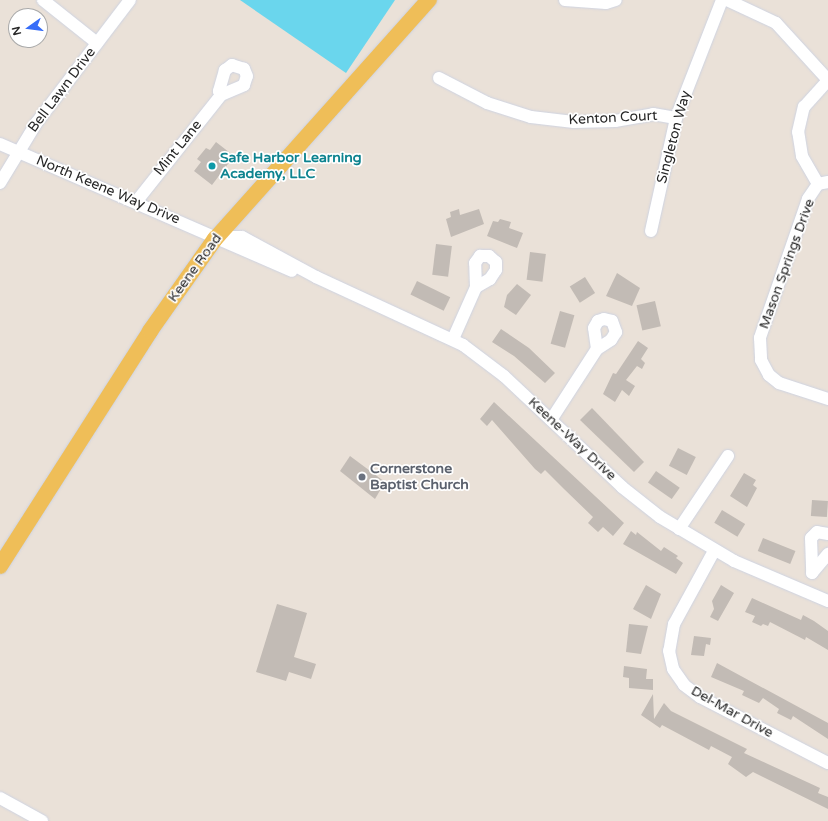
<!DOCTYPE html>
<html>
<head>
<meta charset="utf-8">
<style>
  body { margin:0 }
  #map { position:relative; width:828px; height:821px; overflow:hidden; background:#eae1d8; font-family:"Varela Round",sans-serif }
  div>[style] { position:absolute }
  .water>* { inset:0; background:#6ad6ed }
  .building>* { inset:0; background:#c2bbb5; transform-origin:0 0 }
  .roads { filter:drop-shadow(0 0 1px #ced3e1) drop-shadow(0 0 1px #ced3e1) }
  .minor>* { height:12px; margin:-6px; padding:0 6px; transform-origin:6px; border-radius:6px; background:#fff }
  .major>* { height:16px; margin:-8px; padding:0 8px; transform-origin:8px; border-radius:8px; background:#efbe58 }
  .dots>* { width:11px; height:11px; translate:-50% -50%; box-sizing:border-box; border:2px solid #fff; border-radius:50% }
  span { translate:-50% -50%; white-space:nowrap; text-align:center; line-height:1.15; -webkit-text-stroke:3.5px #fff; paint-order:stroke }
  .street-label { font-size:14px; color:#272727 }
  .culture-label { font-size:14px; color:#0d838f; font-weight:700 }
  .left { translate:0 -50%; text-align:left }
  .worship-label { font-size:14px; color:#5b616d; font-weight:700 }
  .north { position:absolute; left:8px; top:8px; width:40px; height:40px; box-sizing:border-box; background:#fff; border:1px solid #a9a9a9; border-radius:50%; rotate:256deg; font-size:11px; font-weight:700; line-height:16px; text-align:center; color:#272727 }
  .north::after { content:''; display:block; margin:auto; width:14px; height:18px; background:#376df8; clip-path:polygon(50% 0,100% 100%,50% 72%,0 100%) }
</style>
</head>
<body>
<div id="map">
  <div class="water">
    <i style="clip-path:polygon(240px 0,395px 0,346px 73px)"></i>
  </div>
  <div class="building">
    <i style="clip-path:polygon(216px 142px,234px 156px,212px 185px,194px 171px,201px 162px,197px 159px,206px 148px,210px 150px)"></i>
    <i style="clip-path:polygon(459px 209px,460px 215px,479px 209px,484px 224px,451px 237px,446px 219px,451px 217px,450px 212px)"></i>
    <i style="clip-path:polygon(500px 219px,511px 222px,509px 228px,523px 233px,517px 248px,487px 236px,493px 221px,498px 222px)"></i>
    <i style="left:436px;top:244px;width:16px;height:31px;rotate:7deg"></i>
    <i style="left:530px;top:252px;width:16px;height:28px;rotate:7deg"></i>
    <i style="clip-path:polygon(617px 273px,640px 288px,632px 306px,606px 296px)"></i>
    <i style="left:585px;top:277px;width:19px;height:18px;rotate:58deg"></i>
    <i style="left:417px;top:281px;width:37px;height:15px;rotate:26deg"></i>
    <i style="clip-path:polygon(517px 284px,531px 295px,516px 315px,504px 307px,507px 295px)"></i>
    <i style="left:655px;top:301px;width:26px;height:19px;rotate:77deg"></i>
    <i style="left:560px;top:311px;width:15px;height:34px;rotate:16deg"></i>
    <i style="clip-path:polygon(501px 329px,529px 348px,555px 373px,545px 383px,514px 356px,492px 342px)"></i>
    <i style="clip-path:polygon(638px 341px,648px 348px,641px 359px,645px 363px,642px 369px,637px 366px,626px 380px,635px 386px,629px 396px,622px 390px,615px 402px,603px 394px,613px 373px,616px 374px)"></i>
    <i style="clip-path:polygon(494px 402px,624px 523px,613px 536px,603px 527px,598px 532px,588px 523px,593px 517px,564px 489px,545px 470px,541px 474px,535px 469px,492px 420px,487px 426px,480px 419px)"></i>
    <i style="clip-path:polygon(592px 408px,644px 462px,634px 472px,580px 420px)"></i>
    <i style="left:678px;top:448px;width:20px;height:20px;rotate:27deg"></i>
    <i style="clip-path:polygon(350px 456px,385px 482px,375px 499px,340px 471px)"></i>
    <i style="left:656px;top:471px;width:29px;height:14px;rotate:35deg"></i>
    <i style="clip-path:polygon(744px 473px,756px 480px,753px 485px,757px 488px,747px 507px,730px 496px)"></i>
    <i style="left:812px;top:500px;width:16px;height:16px;rotate:4deg"></i>
    <i style="left:722px;top:510px;width:27px;height:15px;rotate:31deg"></i>
    <i style="clip-path:polygon(631px 531px,636px 535px,637px 532px,661px 551px,664px 547px,678px 556px,676px 558px,683px 563px,676px 574px,623px 544px)"></i>
    <i style="left:763px;top:538px;width:35px;height:14px;rotate:22deg"></i>
    <i style="clip-path:polygon(646px 585px,661px 594px,651px 619px,633px 609px)"></i>
    <i style="clip-path:polygon(721px 585px,734px 593px,718px 621px,710px 617px,714px 609px,712px 601px)"></i>
    <i style="clip-path:polygon(752px 598px,801px 620px,803px 615px,814px 621px,828px 631px,828px 650px,806px 637px,805px 640px,770px 622px,768px 626px,763px 624px,761px 626px,752px 622px,755px 616px,745px 612px)"></i>
    <i style="clip-path:polygon(277px 604px,307px 613px,294px 657px,316px 664px,311px 679px,289px 672px,286px 681px,256px 672px)"></i>
    <i style="clip-path:polygon(629px 624px,648px 626px,641px 654px,626px 652px)"></i>
    <i style="clip-path:polygon(694px 636px,711px 638px,710px 645px,706px 644px,704px 656px,691px 655px)"></i>
    <i style="clip-path:polygon(717px 663px,828px 723px,828px 739px,793px 716px,791px 720px,777px 713px,779px 709px,763px 698px,759px 703px,742px 695px,744px 691px,711px 677px)"></i>
    <i style="clip-path:polygon(624px 666px,647px 669px,646px 679px,653px 679px,653px 690px,629px 688px,629px 678px,623px 677px)"></i>
    <i style="clip-path:polygon(653px 694px,654px 719px,664px 703px,671px 711px,747px 749px,744px 753px,820px 788px,818px 793px,828px 797px,828px 809px,753px 772px,746px 777px,728px 764px,732px 757px,711px 746px,709px 750px,662px 725px,660px 728px,641px 715px)"></i>
  </div>
  <div class="roads">
    <div class="minor">
      <i style="left:43px;top:0;width:69px;rotate:38.5deg"></i>
      <i style="left:565px;top:0;width:41px;rotate:4.2deg"></i>
      <i style="left:606px;top:3px;width:10px;rotate:-17deg"></i>
      <i style="left:727px;top:0;width:54px;rotate:25.1deg"></i>
      <i style="left:776px;top:23px;width:77px;rotate:47.6deg"></i>
      <i style="left:439px;top:78px;width:54px;rotate:27.5deg"></i>
      <i style="left:487px;top:103px;width:46px;rotate:17.7deg"></i>
      <i style="left:531px;top:117px;width:43px;rotate:6.6deg"></i>
      <i style="left:574px;top:122px;width:41px;rotate:-1.4deg"></i>
      <i style="left:615px;top:121px;width:39px;rotate:-10deg"></i>
      <i style="left:653px;top:114px;width:23px;rotate:10deg"></i>
      <i style="left:0;top:144px;width:318px;rotate:23.5deg"></i>
      <i style="left:828px;top:182px;width:10px;rotate:169deg"></i>
      <i style="left:818px;top:184px;width:18px;rotate:124deg"></i>
      <i style="left:808px;top:199px;width:147px;rotate:109.1deg"></i>
      <i style="left:760px;top:338px;width:22px;rotate:87deg"></i>
      <i style="left:761px;top:360px;width:17px;rotate:62deg"></i>
      <i style="left:769px;top:375px;width:13px;rotate:39deg"></i>
      <i style="left:779px;top:383px;width:52px;rotate:18.1deg"></i>
      <i style="left:0;top:183px;width:71px;rotate:-58.8deg"></i>
      <i style="left:37px;top:122px;width:153px;rotate:-52.7deg"></i>
      <i style="left:818px;top:184px;width:32px;rotate:-120deg"></i>
      <i style="left:802px;top:156px;width:24px;rotate:-99deg"></i>
      <i style="left:798px;top:132px;width:26px;rotate:-77deg"></i>
      <i style="left:804px;top:107px;width:36px;rotate:-48deg"></i>
      <i style="left:136px;top:202px;width:137px;rotate:-51.5deg"></i>
      <i style="left:221px;top:95px;width:25px;rotate:-23deg"></i>
      <i style="left:244px;top:85px;width:9px;rotate:-72deg"></i>
      <i style="left:247px;top:76px;width:8px;rotate:-113deg"></i>
      <i style="left:244px;top:69px;width:13px;rotate:-162deg"></i>
      <i style="left:232px;top:65px;width:9px;rotate:144deg"></i>
      <i style="left:225px;top:70px;width:22px;rotate:106deg"></i>
      <i style="left:219px;top:91px;width:4px;rotate:63deg"></i>
      <i style="left:651px;top:231px;width:116px;rotate:-77.5deg"></i>
      <i style="left:676px;top:118px;width:127px;rotate:-68.7deg"></i>
      <i style="left:217px;top:237px;width:25px"></i>
      <i style="left:242px;top:237px;width:84px;rotate:28.4deg"></i>
      <i style="left:316px;top:277px;width:162px;rotate:24.8deg"></i>
      <i style="left:463px;top:345px;width:51px;rotate:37.1deg"></i>
      <i style="left:504px;top:376px;width:162px;rotate:43.2deg"></i>
      <i style="left:622px;top:487px;width:48px;rotate:38.3deg"></i>
      <i style="left:660px;top:517px;width:86px;rotate:30.7deg"></i>
      <i style="left:734px;top:561px;width:102px;rotate:23.1deg"></i>
      <i style="left:604px;top:319px;width:8px;rotate:14deg"></i>
      <i style="left:612px;top:321px;width:12px;rotate:70deg"></i>
      <i style="left:616px;top:332px;width:9px;rotate:122deg"></i>
      <i style="left:611px;top:340px;width:17px;rotate:147deg"></i>
      <i style="left:597px;top:349px;width:21px;rotate:-98deg"></i>
      <i style="left:594px;top:328px;width:8px;rotate:-60deg"></i>
      <i style="left:598px;top:321px;width:6px;rotate:-18deg"></i>
      <i style="left:453px;top:339px;width:57px;rotate:-66.1deg"></i>
      <i style="left:476px;top:287px;width:24px;rotate:-92deg"></i>
      <i style="left:475px;top:263px;width:9px;rotate:-54deg"></i>
      <i style="left:480px;top:256px;width:9px"></i>
      <i style="left:489px;top:256px;width:9px;rotate:41deg"></i>
      <i style="left:496px;top:262px;width:8px;rotate:90deg"></i>
      <i style="left:496px;top:270px;width:11px;rotate:124deg"></i>
      <i style="left:490px;top:279px;width:16px;rotate:150deg"></i>
      <i style="left:551px;top:420px;width:85px;rotate:-57.1deg"></i>
      <i style="left:679px;top:529px;width:88px;rotate:-56.1deg"></i>
      <i style="left:828px;top:534px;width:11px;rotate:-170deg"></i>
      <i style="left:817px;top:532px;width:8px;rotate:135deg"></i>
      <i style="left:811px;top:538px;width:35px;rotate:88deg"></i>
      <i style="left:812px;top:573px;width:25px;rotate:-50deg"></i>
      <i style="left:714px;top:551px;width:83px;rotate:118.7deg"></i>
      <i style="left:674px;top:624px;width:27px;rotate:100deg"></i>
      <i style="left:669px;top:651px;width:18px;rotate:77deg"></i>
      <i style="left:673px;top:669px;width:19px;rotate:55deg"></i>
      <i style="left:684px;top:685px;width:20px;rotate:37deg"></i>
      <i style="left:700px;top:697px;width:144px;rotate:27.3deg"></i>
      <i style="left:0;top:798px;width:48px;rotate:28.7deg"></i>
    </div>
    <div class="major">
      <i style="left:0;top:566px;width:279px;rotate:-57.4deg"></i>
      <i style="left:150px;top:331px;width:113px;rotate:-54.8deg"></i>
      <i style="left:215px;top:239px;width:321px;rotate:-48.2deg"></i>
    </div>
  </div>
  <div class="dots">
    <i style="left:212px;top:166px;background:#0f9aa8"></i>
    <i style="left:362px;top:477px;background:#6b7280"></i>
  </div>
  <div class="street-label">
    <span style="left:62px;top:90px;rotate:-53deg">Bell Lawn Drive</span>
    <span style="left:613px;top:118px;rotate:-3deg">Kenton Court</span>
    <span style="left:674px;top:137px;rotate:-75deg">Singleton Way</span>
    <span style="left:178px;top:148px;rotate:-51deg">Mint Lane</span>
    <span style="left:108px;top:190px;rotate:23deg">North Keene Way Drive</span>
    <span style="left:787px;top:264px;rotate:-70deg">Mason Springs Drive</span>
    <span style="left:195px;top:268px;rotate:-54deg">Keene Road</span>
    <span style="left:572px;top:439px;rotate:43deg">Keene-Way Drive</span>
    <span style="left:732px;top:712px;rotate:29deg">Del-Mar Drive</span>
  </div>
  <div class="culture-label">
    <span class="left" style="left:220px;top:166px">Safe Harbor Learning<br>Academy, LLC</span>
  </div>
  <div class="worship-label">
    <span class="left" style="left:370px;top:477px">Cornerstone<br>Baptist Church</span>
  </div>
  <div class="north">N</div>
</div>
</body>
</html>
